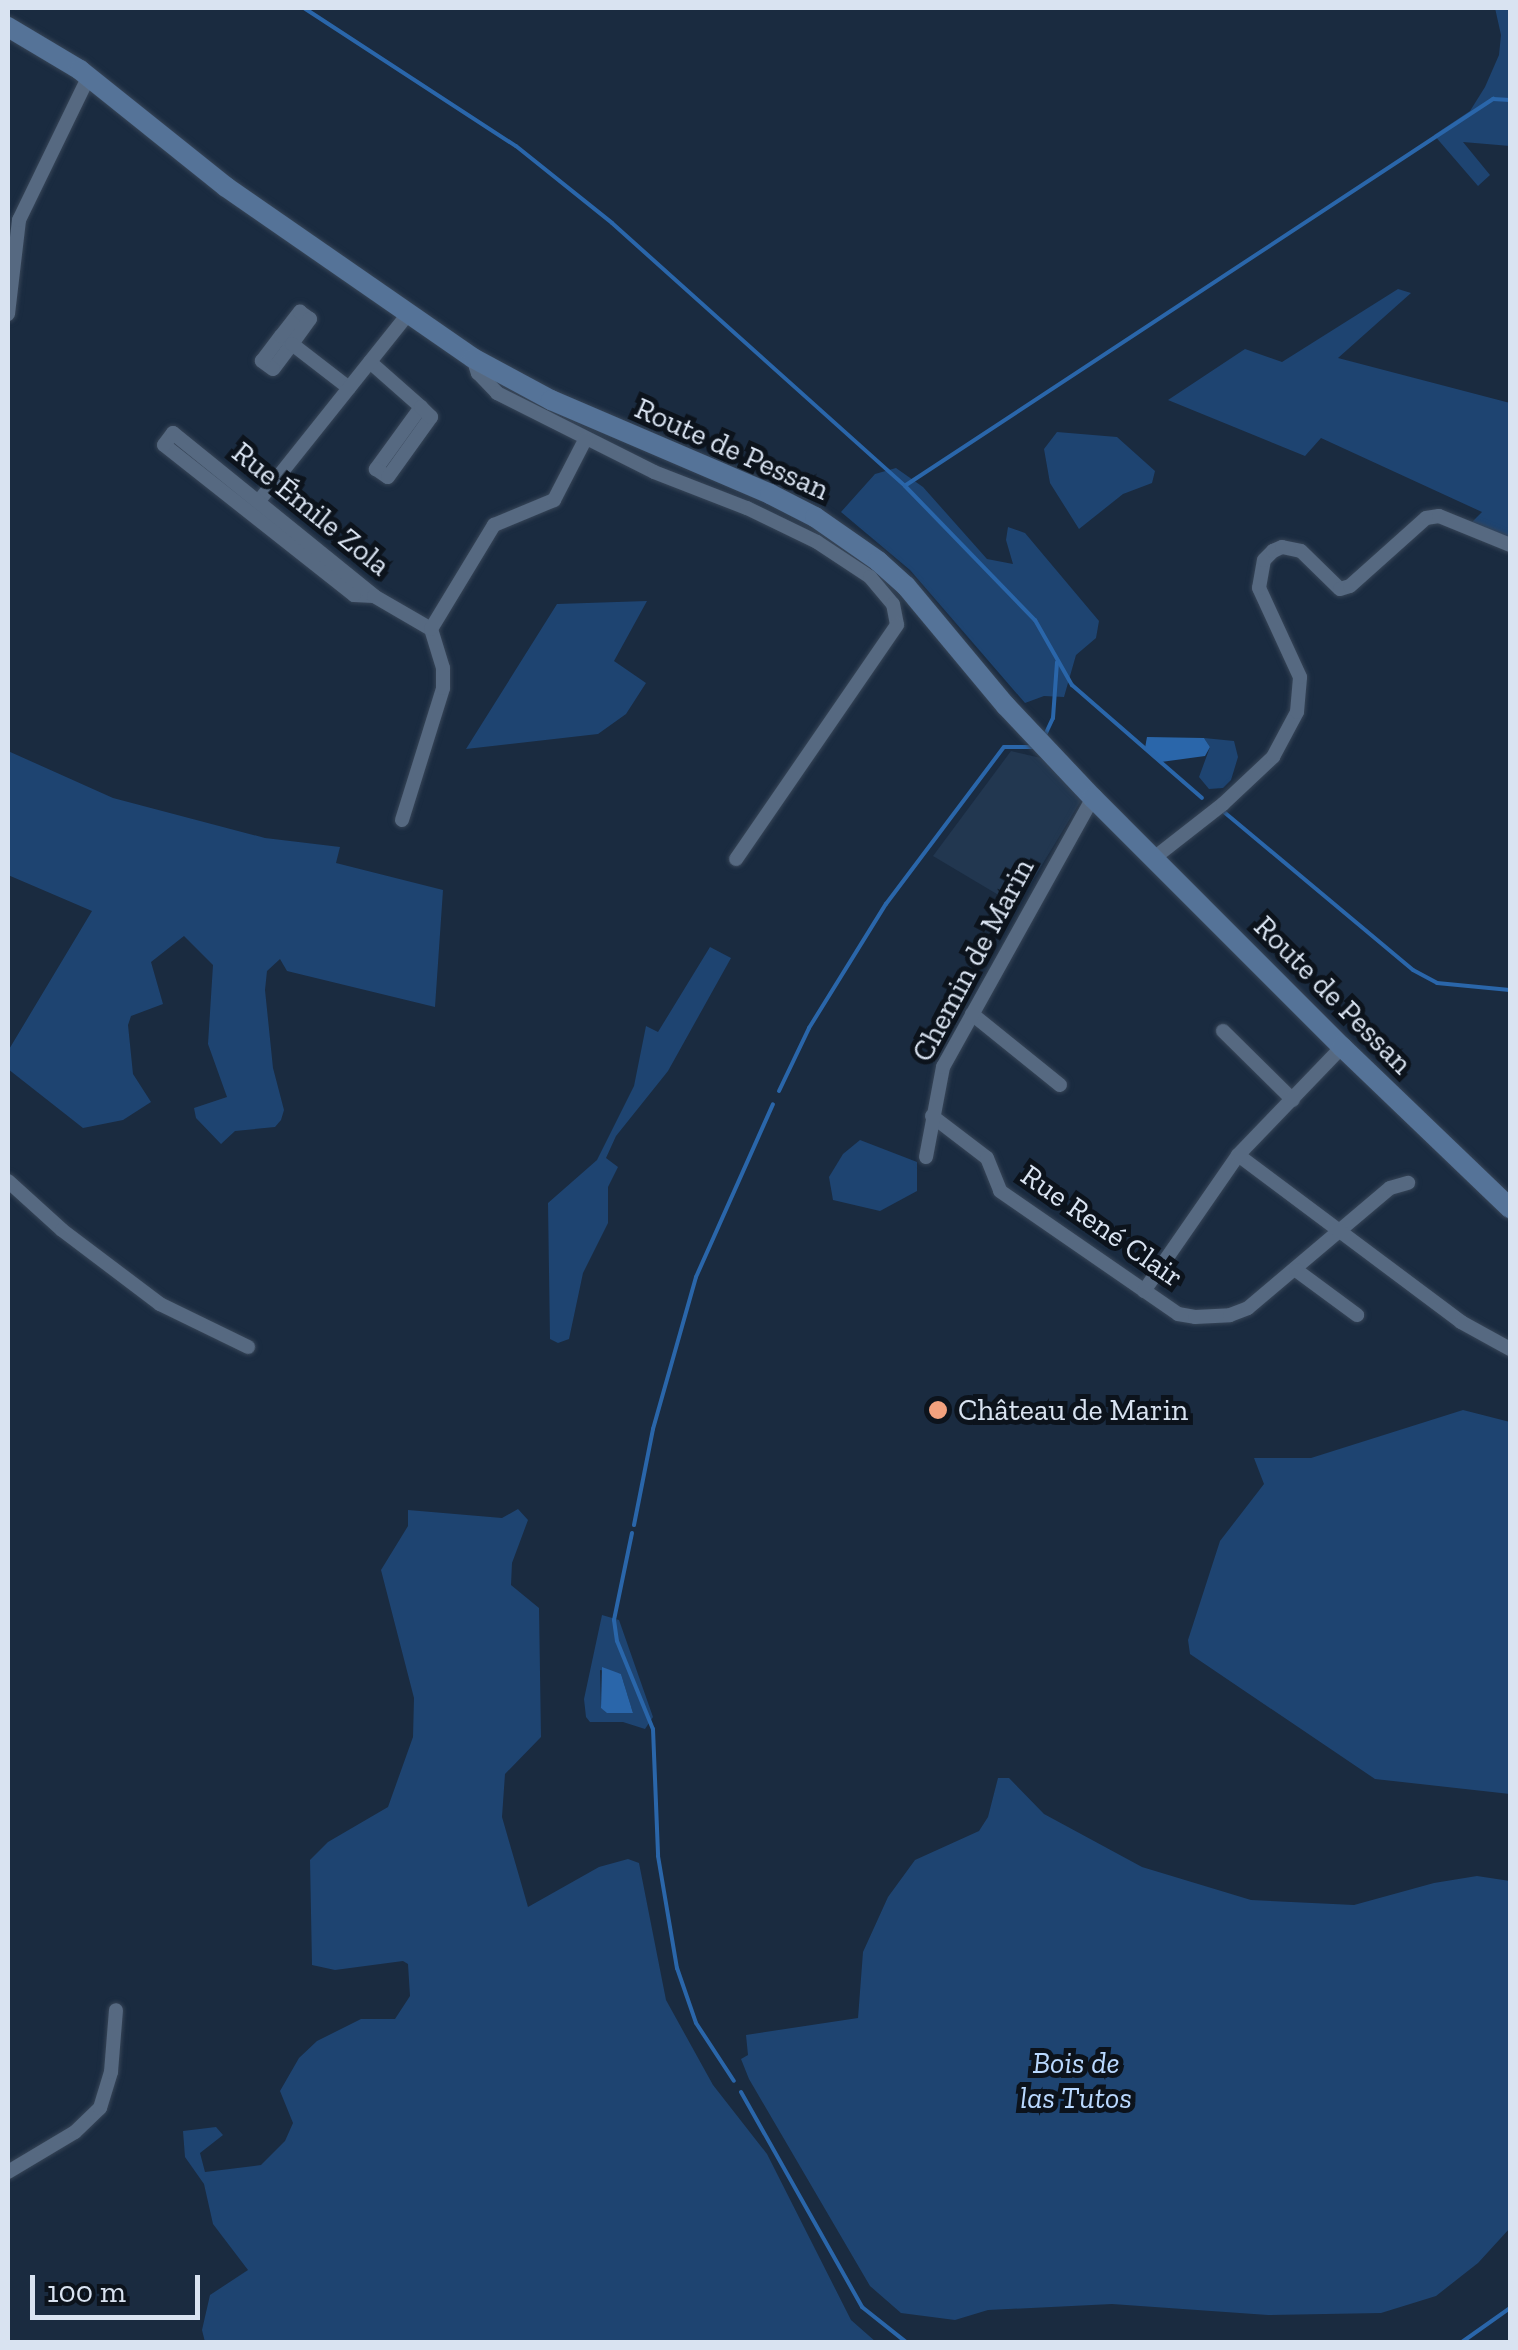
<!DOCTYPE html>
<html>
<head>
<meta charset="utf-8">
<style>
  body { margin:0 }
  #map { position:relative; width:1518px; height:2350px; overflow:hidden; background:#1a2b40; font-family:"Zilla Slab",serif }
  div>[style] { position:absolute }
  .built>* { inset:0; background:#223750 }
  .green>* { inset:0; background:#1e4471 }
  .water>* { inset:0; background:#2a66aa }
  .stream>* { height:4px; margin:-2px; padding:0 2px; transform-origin:2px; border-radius:2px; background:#2a66aa }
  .roads { filter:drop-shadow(0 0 2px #374557) drop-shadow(0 0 2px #374557) }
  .minor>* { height:14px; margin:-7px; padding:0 7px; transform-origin:7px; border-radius:7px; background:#566981 }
  .secondary>* { height:20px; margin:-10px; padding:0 10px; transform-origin:10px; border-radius:10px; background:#557398 }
  .dots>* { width:28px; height:28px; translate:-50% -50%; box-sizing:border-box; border:5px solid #0c131c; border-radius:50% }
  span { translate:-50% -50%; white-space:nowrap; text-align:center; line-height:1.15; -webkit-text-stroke:10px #0c131c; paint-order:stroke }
  .street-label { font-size:30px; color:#d9e3f1 }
  .poi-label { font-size:30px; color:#d9e3f1 }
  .left { translate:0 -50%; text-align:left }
  .park-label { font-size:30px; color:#bad9ff; font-style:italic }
  .frame { position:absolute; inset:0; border:10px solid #d9e3f1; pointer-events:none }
  .scale { position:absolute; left:30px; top:2275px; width:170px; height:45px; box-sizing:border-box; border:5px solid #d9e3f1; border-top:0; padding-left:12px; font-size:30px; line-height:35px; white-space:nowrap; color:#d9e3f1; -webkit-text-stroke:8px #0c131c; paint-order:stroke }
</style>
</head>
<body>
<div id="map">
  <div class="built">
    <i style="clip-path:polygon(1011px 751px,1041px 758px,1082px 799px,1017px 906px,933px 856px)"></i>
  </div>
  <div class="green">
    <i style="clip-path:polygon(1495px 8px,1510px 8px,1510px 146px,1463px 142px,1490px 175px,1478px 186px,1434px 135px,1470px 111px,1485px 87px,1499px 55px,1501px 35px)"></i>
    <i style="clip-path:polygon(1398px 289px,1411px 293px,1338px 358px,1510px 403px,1510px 538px,1472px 522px,1482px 512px,1321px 438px,1305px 456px,1168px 400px,1245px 349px,1282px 362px)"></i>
    <i style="clip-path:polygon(1057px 432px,1117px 437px,1155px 471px,1152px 483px,1123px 494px,1079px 529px,1050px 483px,1044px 449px)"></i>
    <i style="clip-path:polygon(896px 468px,923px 487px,987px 559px,1013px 564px,1006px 540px,1008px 527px,1025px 533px,1099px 621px,1096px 638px,1076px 655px,1064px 697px,1044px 696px,1025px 703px,910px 570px,841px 512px,875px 474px)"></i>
    <i style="clip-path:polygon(647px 601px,614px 661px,646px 683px,626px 714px,598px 734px,466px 749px,557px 604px)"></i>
    <i style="clip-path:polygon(1204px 738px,1234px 741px,1238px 757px,1231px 780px,1223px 788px,1209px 789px,1199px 777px,1210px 747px)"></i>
    <i style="clip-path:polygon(8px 751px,113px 798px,265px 838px,340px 847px,336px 863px,443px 890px,435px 1007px,287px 971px,280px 959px,267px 971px,265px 990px,273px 1068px,284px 1110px,281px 1120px,275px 1127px,235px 1131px,221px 1144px,196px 1118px,194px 1108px,227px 1097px,208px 1044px,213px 965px,184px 936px,151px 962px,163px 1004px,131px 1016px,128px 1025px,133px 1074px,151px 1102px,123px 1120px,83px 1128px,8px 1069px,8px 1051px,92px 911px,8px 875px)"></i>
    <i style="clip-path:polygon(710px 947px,731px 958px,668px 1071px,616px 1136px,606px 1158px,618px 1167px,608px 1187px,608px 1223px,583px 1273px,569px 1339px,558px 1343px,550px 1339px,548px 1203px,597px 1160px,634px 1086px,646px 1026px,658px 1032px)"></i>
    <i style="clip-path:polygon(860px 1140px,917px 1162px,917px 1191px,880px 1211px,833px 1200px,829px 1177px,843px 1154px)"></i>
    <i style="clip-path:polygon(1463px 1410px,1510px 1422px,1510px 1794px,1375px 1779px,1190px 1654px,1188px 1640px,1220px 1541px,1264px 1484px,1254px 1458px,1311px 1458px)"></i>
    <i style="clip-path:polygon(518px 1509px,528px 1520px,512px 1563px,511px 1585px,539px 1608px,541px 1737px,505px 1774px,502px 1817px,528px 1907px,599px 1867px,628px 1859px,639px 1863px,666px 2000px,713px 2085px,767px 2154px,851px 2320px,876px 2342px,205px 2342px,202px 2330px,210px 2295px,248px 2270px,213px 2224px,204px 2184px,185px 2157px,183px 2131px,216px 2127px,223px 2135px,200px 2153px,205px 2172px,261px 2165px,285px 2141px,293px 2123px,280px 2091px,299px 2058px,317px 2041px,361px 2019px,395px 2019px,410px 1996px,408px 1964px,403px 1961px,335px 1970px,312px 1965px,310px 1860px,328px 1842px,388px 1807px,413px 1737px,414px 1698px,381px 1570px,408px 1526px,408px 1510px,502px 1518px)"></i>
    <i style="clip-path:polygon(evenodd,602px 1615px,619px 1620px,653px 1717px,645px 1729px,623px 1722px,590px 1722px,586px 1717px,584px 1699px,602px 1615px,600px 1670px,621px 1674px,633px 1713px,601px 1708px,600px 1670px)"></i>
    <i style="clip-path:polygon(998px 1778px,1009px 1778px,1044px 1814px,1142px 1867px,1251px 1900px,1354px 1905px,1434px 1883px,1477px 1876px,1510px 1881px,1510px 2228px,1478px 2263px,1436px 2296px,1381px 2313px,1268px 2315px,1112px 2304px,988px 2310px,955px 2320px,901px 2313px,870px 2286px,749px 2079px,741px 2059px,748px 2055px,746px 2035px,858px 2018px,863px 1952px,888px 1897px,915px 1860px,979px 1831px,988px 1817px)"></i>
  </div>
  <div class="water">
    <i style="clip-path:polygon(1147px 737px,1204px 738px,1210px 747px,1205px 756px,1161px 762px,1145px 748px)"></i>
    <i style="clip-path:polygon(602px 1667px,621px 1674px,633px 1713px,607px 1713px,601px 1708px)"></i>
  </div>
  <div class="stream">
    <i style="left:304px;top:8px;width:253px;rotate:33.1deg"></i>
    <i style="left:516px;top:146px;width:123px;rotate:38.7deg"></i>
    <i style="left:612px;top:223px;width:394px;rotate:41.9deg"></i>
    <i style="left:905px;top:486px;width:187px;rotate:45.9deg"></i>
    <i style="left:1035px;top:620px;width:75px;rotate:60.4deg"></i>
    <i style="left:1072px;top:685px;width:172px;rotate:41deg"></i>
    <i style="left:906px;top:485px;width:703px;rotate:-33.33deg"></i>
    <i style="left:1493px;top:99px;width:17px;rotate:3deg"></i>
    <i style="left:1045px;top:735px;width:19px;rotate:-65deg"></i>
    <i style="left:1053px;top:718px;width:56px;rotate:-85.9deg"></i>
    <i style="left:1224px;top:812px;width:246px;rotate:39.9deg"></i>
    <i style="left:1413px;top:970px;width:27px;rotate:28deg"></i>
    <i style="left:1437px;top:983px;width:73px;rotate:5.5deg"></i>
    <i style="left:779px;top:1091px;width:70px;rotate:-64.5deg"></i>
    <i style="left:809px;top:1028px;width:146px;rotate:-58.2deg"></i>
    <i style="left:886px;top:904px;width:196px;rotate:-53.1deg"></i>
    <i style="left:1004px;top:747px;width:28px"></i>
    <i style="left:634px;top:1525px;width:98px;rotate:-78.8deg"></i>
    <i style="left:653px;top:1429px;width:158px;rotate:-74.2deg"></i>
    <i style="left:696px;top:1277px;width:189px;rotate:-66deg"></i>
    <i style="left:632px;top:1533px;width:89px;rotate:101.7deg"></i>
    <i style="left:614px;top:1620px;width:21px;rotate:82deg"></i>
    <i style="left:617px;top:1641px;width:95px;rotate:67.8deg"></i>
    <i style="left:653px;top:1729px;width:127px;rotate:87.7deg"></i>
    <i style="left:658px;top:1856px;width:114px;rotate:80.4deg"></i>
    <i style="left:677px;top:1968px;width:58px;rotate:70.9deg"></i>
    <i style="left:696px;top:2023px;width:69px;rotate:56.8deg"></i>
    <i style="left:741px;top:2092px;width:247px;rotate:60.6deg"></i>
    <i style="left:862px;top:2307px;width:56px;rotate:38.5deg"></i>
    <i style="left:1462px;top:2342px;width:59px;rotate:-35.3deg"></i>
  </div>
  <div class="roads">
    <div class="minor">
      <i style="left:8px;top:314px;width:95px;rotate:-83.3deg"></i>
      <i style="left:19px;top:220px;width:160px;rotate:-64.1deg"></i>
      <i style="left:281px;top:336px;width:14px;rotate:36deg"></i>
      <i style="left:292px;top:344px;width:31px;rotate:127deg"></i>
      <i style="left:273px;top:369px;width:14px;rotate:-144deg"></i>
      <i style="left:262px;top:361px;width:31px;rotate:-53deg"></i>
      <i style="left:281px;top:336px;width:31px;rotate:-52deg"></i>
      <i style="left:300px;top:312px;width:12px;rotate:35deg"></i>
      <i style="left:310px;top:319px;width:31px;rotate:126deg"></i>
      <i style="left:292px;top:344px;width:72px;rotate:37.7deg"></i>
      <i style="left:473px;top:358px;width:16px;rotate:72deg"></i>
      <i style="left:478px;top:373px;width:28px;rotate:46deg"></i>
      <i style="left:497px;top:393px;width:176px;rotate:26.7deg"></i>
      <i style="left:654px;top:472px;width:100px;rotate:21.2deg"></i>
      <i style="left:747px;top:508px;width:78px;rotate:25.9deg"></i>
      <i style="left:817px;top:542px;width:64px;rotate:33.4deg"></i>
      <i style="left:870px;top:577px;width:35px;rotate:50deg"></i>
      <i style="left:893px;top:604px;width:21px;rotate:79deg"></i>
      <i style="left:897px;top:625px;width:284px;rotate:124.5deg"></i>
      <i style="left:370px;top:362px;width:68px;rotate:41.4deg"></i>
      <i style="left:421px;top:407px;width:77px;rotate:126deg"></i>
      <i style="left:376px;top:469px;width:14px;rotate:34deg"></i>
      <i style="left:388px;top:477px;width:74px;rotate:-54.4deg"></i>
      <i style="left:431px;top:417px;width:14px;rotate:-135deg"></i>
      <i style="left:258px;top:502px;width:241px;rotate:-51.4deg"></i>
      <i style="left:374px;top:596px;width:20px;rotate:-177deg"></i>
      <i style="left:354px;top:595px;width:242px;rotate:-141.7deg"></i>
      <i style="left:164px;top:445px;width:15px;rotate:-53deg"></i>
      <i style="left:173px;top:433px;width:259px;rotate:39deg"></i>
      <i style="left:374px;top:596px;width:66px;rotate:30.1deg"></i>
      <i style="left:402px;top:820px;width:138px;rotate:-72.7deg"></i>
      <i style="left:443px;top:688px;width:20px;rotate:-90deg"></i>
      <i style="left:443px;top:668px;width:41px;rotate:-107.1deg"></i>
      <i style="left:431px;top:629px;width:122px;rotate:-58.8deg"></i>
      <i style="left:494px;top:525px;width:65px;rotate:-22.6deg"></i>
      <i style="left:554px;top:500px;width:68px;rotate:-62.7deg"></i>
      <i style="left:1154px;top:858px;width:88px;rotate:-38deg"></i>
      <i style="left:1223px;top:804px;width:69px;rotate:-43.2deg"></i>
      <i style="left:1273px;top:757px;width:51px;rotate:-61.9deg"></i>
      <i style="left:1297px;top:712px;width:35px;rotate:-85deg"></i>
      <i style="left:1300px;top:677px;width:98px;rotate:-114.7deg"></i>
      <i style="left:1259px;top:588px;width:28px;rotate:-80deg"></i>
      <i style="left:1264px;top:560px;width:13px;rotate:-45deg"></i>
      <i style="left:1273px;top:551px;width:10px;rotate:-24deg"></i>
      <i style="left:1282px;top:547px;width:19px;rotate:12deg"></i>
      <i style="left:1301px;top:551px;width:54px;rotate:44.3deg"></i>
      <i style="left:1340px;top:589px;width:10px;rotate:-17deg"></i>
      <i style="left:1350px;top:586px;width:102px;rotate:-41.8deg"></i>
      <i style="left:1426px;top:518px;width:13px;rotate:-9deg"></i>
      <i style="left:1439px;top:516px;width:77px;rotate:22.2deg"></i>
      <i style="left:972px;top:1014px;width:113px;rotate:38.9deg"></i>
      <i style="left:1223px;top:1031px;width:98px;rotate:44.6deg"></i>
      <i style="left:932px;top:1116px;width:69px;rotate:37.4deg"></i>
      <i style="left:987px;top:1158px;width:35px;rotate:68deg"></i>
      <i style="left:1000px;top:1191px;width:216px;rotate:34.6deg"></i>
      <i style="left:1178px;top:1314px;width:17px;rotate:10deg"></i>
      <i style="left:1195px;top:1317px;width:35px;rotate:-3deg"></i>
      <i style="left:1230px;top:1315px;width:19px;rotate:-21deg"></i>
      <i style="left:1248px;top:1308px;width:186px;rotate:-40.2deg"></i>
      <i style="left:1390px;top:1188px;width:19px;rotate:-16deg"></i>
      <i style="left:1238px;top:1155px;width:279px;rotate:36.8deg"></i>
      <i style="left:1461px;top:1322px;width:56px;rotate:28.9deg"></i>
      <i style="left:926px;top:1157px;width:92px;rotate:-79.3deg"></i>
      <i style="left:943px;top:1067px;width:308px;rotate:-60.9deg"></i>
      <i style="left:8px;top:1181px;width:73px;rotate:42.2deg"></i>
      <i style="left:62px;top:1230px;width:123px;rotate:37.1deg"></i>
      <i style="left:160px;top:1304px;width:98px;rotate:26deg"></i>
      <i style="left:1296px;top:1270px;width:76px;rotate:36.4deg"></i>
      <i style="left:1144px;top:1291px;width:165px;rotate:-55.3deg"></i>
      <i style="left:1238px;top:1155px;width:150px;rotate:-46.1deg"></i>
      <i style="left:8px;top:2172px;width:78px;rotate:-30.8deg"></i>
      <i style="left:75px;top:2132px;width:35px;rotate:-44deg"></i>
      <i style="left:100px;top:2108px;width:38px;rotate:-73deg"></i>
      <i style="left:111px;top:2072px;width:62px;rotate:-85.4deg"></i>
    </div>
    <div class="secondary">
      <i style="left:8px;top:27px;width:84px;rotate:30.8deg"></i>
      <i style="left:80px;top:70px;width:187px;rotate:38.7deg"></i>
      <i style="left:226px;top:187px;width:300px;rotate:34.7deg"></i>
      <i style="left:473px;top:358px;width:89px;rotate:28.3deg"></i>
      <i style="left:551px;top:400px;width:238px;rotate:23.2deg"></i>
      <i style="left:770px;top:494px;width:51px;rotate:27.1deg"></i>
      <i style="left:815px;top:517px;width:77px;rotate:34.9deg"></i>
      <i style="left:878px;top:561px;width:38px;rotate:42deg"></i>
      <i style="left:906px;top:586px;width:156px;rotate:50.2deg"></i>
      <i style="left:1006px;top:706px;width:127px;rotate:46.6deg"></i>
      <i style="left:1093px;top:798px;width:352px;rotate:45deg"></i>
      <i style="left:1342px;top:1047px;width:233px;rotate:43.8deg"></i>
    </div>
  </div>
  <div class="dots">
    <i style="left:938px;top:1410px;background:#f2a17e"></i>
  </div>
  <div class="street-label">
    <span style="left:732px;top:449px;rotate:24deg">Route de Pessan</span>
    <span style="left:311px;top:509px;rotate:39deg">Rue Émile Zola</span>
    <span style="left:973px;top:960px;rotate:-62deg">Chemin de Marin</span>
    <span style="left:1333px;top:995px;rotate:45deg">Route de Pessan</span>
    <span style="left:1102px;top:1226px;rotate:35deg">Rue René Clair</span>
  </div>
  <div class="poi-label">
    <span class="left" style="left:958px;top:1410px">Château de Marin</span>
  </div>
  <div class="park-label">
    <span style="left:1076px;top:2080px">Bois de<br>las Tutos</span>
  </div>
  <div class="frame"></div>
  <div class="scale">100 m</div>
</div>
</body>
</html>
